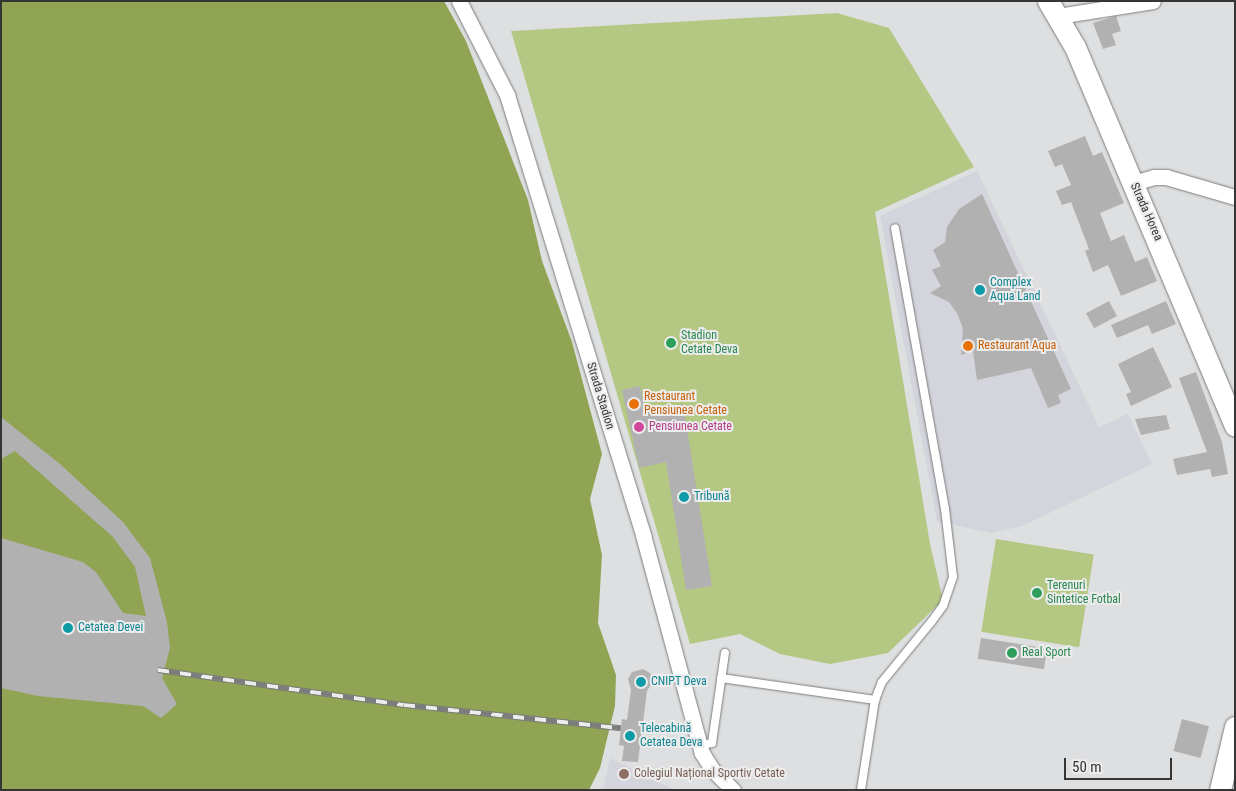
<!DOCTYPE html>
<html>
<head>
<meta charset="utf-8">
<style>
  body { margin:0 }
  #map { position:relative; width:1236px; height:791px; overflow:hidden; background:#dedfe0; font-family:"Roboto Condensed",sans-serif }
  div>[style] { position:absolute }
  .built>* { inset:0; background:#d3d4dc }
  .green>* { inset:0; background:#b4c783; transform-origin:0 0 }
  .forest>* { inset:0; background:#90a454 }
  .building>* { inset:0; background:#b2b1b1; transform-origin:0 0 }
  .roads { filter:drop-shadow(0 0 1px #7b7c7c) drop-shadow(0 0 1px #7b7c7c) }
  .lane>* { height:8px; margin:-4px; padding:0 4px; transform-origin:4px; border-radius:4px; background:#fff }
  .street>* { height:15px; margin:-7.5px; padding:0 7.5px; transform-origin:7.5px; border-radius:7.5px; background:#fff }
  .secondary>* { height:21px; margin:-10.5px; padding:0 10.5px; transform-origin:10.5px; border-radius:10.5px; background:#fff }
  .rail>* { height:5.5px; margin-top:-2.75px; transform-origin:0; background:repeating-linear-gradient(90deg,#ececed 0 11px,#7c7c7d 0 22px); box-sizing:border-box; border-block:1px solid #7c7c7d }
  .dots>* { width:14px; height:14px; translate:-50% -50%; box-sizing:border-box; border:2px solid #ececed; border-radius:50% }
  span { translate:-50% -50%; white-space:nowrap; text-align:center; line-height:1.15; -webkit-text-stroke:4px #ececed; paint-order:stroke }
  .street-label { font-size:12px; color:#353536 }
  .culture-label { font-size:12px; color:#0d838f }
  .left { translate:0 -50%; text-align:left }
  .leisure-label { font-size:12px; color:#27864d }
  .food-label { font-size:12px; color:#c56008 }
  .hotel-label { font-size:12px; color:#b23c85 }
  .education-label { font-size:12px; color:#785e54 }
  .frame { position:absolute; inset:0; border:2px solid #353536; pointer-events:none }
  .scale { position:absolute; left:1064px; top:758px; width:108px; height:22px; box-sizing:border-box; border:2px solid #353536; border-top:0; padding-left:6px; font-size:15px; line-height:18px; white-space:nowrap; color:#353536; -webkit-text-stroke:4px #ececed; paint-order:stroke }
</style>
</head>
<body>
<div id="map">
  <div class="built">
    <i style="clip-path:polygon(977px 171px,1099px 427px,1128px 414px,1152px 464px,1022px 526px,991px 533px,937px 521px,880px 216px)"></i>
    <i style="clip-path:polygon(610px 758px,674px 790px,603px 790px)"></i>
  </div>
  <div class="green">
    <i style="clip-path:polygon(837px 13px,889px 28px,974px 167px,875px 212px,930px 544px,943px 600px,888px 653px,830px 664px,780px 654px,740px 634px,690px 644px,511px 31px)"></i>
    <i style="left:996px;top:539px;width:99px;height:94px;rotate:9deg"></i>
  </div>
  <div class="forest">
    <i style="clip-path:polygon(1px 1px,444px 1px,466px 41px,528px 200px,542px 261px,572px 342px,602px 454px,590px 499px,602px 555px,598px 623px,616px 675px,615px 706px,600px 768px,589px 790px,1px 790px)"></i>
  </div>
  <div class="building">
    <i style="clip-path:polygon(1116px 16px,1121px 31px,1112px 34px,1116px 45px,1103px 49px,1093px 23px)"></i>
    <i style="clip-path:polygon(1085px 136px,1093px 156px,1102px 152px,1124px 203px,1100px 213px,1111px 241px,1124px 235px,1135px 262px,1147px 257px,1157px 281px,1121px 296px,1108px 265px,1093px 272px,1085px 251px,1089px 249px,1071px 202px,1062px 205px,1056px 191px,1071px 185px,1062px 164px,1055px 167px,1048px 151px)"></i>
    <i style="clip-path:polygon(982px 194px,1071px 389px,1058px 395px,1061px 403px,1048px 408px,1031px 368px,977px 380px,973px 351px,961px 355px,963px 329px,958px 315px,949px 302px,930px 293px,941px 286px,932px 270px,941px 266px,933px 250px,945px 242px,947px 227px,959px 209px)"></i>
    <i style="left:1109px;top:301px;width:17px;height:26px;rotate:62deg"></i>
    <i style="clip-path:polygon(1166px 301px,1176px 324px,1152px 334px,1148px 325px,1117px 338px,1111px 325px)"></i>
    <i style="clip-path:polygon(1153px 347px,1172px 387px,1131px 406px,1126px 394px,1131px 392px,1118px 364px)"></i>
    <i style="clip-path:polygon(1196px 372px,1222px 442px,1228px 474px,1212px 477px,1210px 469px,1177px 475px,1173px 459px,1207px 452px,1179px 378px)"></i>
    <i style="clip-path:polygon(640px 386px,645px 410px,683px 404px,712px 586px,686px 590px,666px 462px,639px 468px,622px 390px)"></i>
    <i style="clip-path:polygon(1166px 415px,1170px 429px,1141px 435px,1135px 419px)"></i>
    <i style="clip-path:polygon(1px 417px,60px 464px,123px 522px,150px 558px,167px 622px,170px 648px,162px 678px,177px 704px,161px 718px,143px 706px,38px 696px,1px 688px,1px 538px,83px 562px,96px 572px,123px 613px,146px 616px,135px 567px,113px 537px,15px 451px,1px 459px)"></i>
    <i style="left:981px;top:638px;width:67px;height:21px;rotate:9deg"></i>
    <i style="clip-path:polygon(643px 669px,650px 673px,653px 681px,647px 691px,638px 762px,622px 761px,624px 746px,619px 745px,622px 719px,627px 720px,631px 690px,628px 679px,632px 672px)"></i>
    <i style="left:1182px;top:719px;width:28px;height:33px;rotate:15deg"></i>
  </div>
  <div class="roads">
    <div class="lane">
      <i style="left:721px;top:678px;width:156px;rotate:8.1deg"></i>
      <i style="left:701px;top:745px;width:11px;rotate:-10deg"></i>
      <i style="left:712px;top:743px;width:91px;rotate:-81.8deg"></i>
      <i style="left:861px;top:790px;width:91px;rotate:-81.2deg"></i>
      <i style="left:875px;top:700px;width:19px;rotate:-69deg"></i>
      <i style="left:882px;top:682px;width:79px;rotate:-50.7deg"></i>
      <i style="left:932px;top:621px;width:19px;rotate:-54deg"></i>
      <i style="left:943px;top:606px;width:31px;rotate:-71deg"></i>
      <i style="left:953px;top:577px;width:68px;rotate:-96.7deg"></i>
      <i style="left:945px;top:509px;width:285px;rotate:-100.1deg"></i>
    </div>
    <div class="street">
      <i style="left:459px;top:1px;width:106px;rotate:62.9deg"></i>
      <i style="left:507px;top:95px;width:461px;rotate:72.8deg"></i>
      <i style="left:643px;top:535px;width:226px;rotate:74.9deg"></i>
      <i style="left:702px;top:753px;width:19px;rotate:58deg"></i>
      <i style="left:712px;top:769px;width:30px;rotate:45deg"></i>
      <i style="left:1058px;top:16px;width:96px;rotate:-9deg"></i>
      <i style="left:1133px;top:183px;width:22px;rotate:-16deg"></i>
      <i style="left:1154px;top:177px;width:12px"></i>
      <i style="left:1166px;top:177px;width:72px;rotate:16.2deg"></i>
    </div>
    <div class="secondary">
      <i style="left:1048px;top:1px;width:53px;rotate:59.6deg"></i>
      <i style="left:1075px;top:47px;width:411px;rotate:67.1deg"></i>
      <i style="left:1220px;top:790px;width:65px;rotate:-76.6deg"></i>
    </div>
  </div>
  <div class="rail">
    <i style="left:158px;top:670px;width:248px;rotate:8.1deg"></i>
    <i style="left:404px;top:705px;width:218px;rotate:6.1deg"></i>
  </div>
  <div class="dots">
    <i style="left:980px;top:290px;background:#0f9aa8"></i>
    <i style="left:671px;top:343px;background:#2e9e5b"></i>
    <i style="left:968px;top:346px;background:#e8710a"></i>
    <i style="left:634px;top:404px;background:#e8710a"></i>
    <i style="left:639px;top:427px;background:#d1479c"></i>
    <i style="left:684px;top:497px;background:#0f9aa8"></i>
    <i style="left:1037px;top:593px;background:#2e9e5b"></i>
    <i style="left:68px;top:628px;background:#0f9aa8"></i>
    <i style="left:1012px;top:653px;background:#2e9e5b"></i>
    <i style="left:641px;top:682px;background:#0f9aa8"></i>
    <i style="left:630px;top:736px;background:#0f9aa8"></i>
    <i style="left:624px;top:774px;background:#8d6e63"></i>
  </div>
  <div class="street-label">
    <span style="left:1146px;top:212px;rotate:66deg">Strada Horea</span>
    <span style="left:600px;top:396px;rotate:73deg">Strada Stadion</span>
  </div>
  <div class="culture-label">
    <span class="left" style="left:990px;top:290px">Complex<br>Aqua Land</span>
    <span class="left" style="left:694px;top:497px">Tribună</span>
    <span class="left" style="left:78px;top:628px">Cetatea Devei</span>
    <span class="left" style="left:651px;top:682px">CNIPT Deva</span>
    <span class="left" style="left:640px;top:736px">Telecabină<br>Cetatea Deva</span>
  </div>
  <div class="leisure-label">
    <span class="left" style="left:681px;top:343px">Stadion<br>Cetate Deva</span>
    <span class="left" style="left:1047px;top:593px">Terenuri<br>Sintetice Fotbal</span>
    <span class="left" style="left:1022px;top:653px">Real Sport</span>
  </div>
  <div class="food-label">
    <span class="left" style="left:978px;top:346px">Restaurant Aqua</span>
    <span class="left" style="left:644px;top:404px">Restaurant<br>Pensiunea Cetate</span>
  </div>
  <div class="hotel-label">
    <span class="left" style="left:649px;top:427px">Pensiunea Cetate</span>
  </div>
  <div class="education-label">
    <span class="left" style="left:634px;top:774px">Colegiul Național Sportiv Cetate</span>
  </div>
  <div class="frame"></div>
  <div class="scale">50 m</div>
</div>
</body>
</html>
